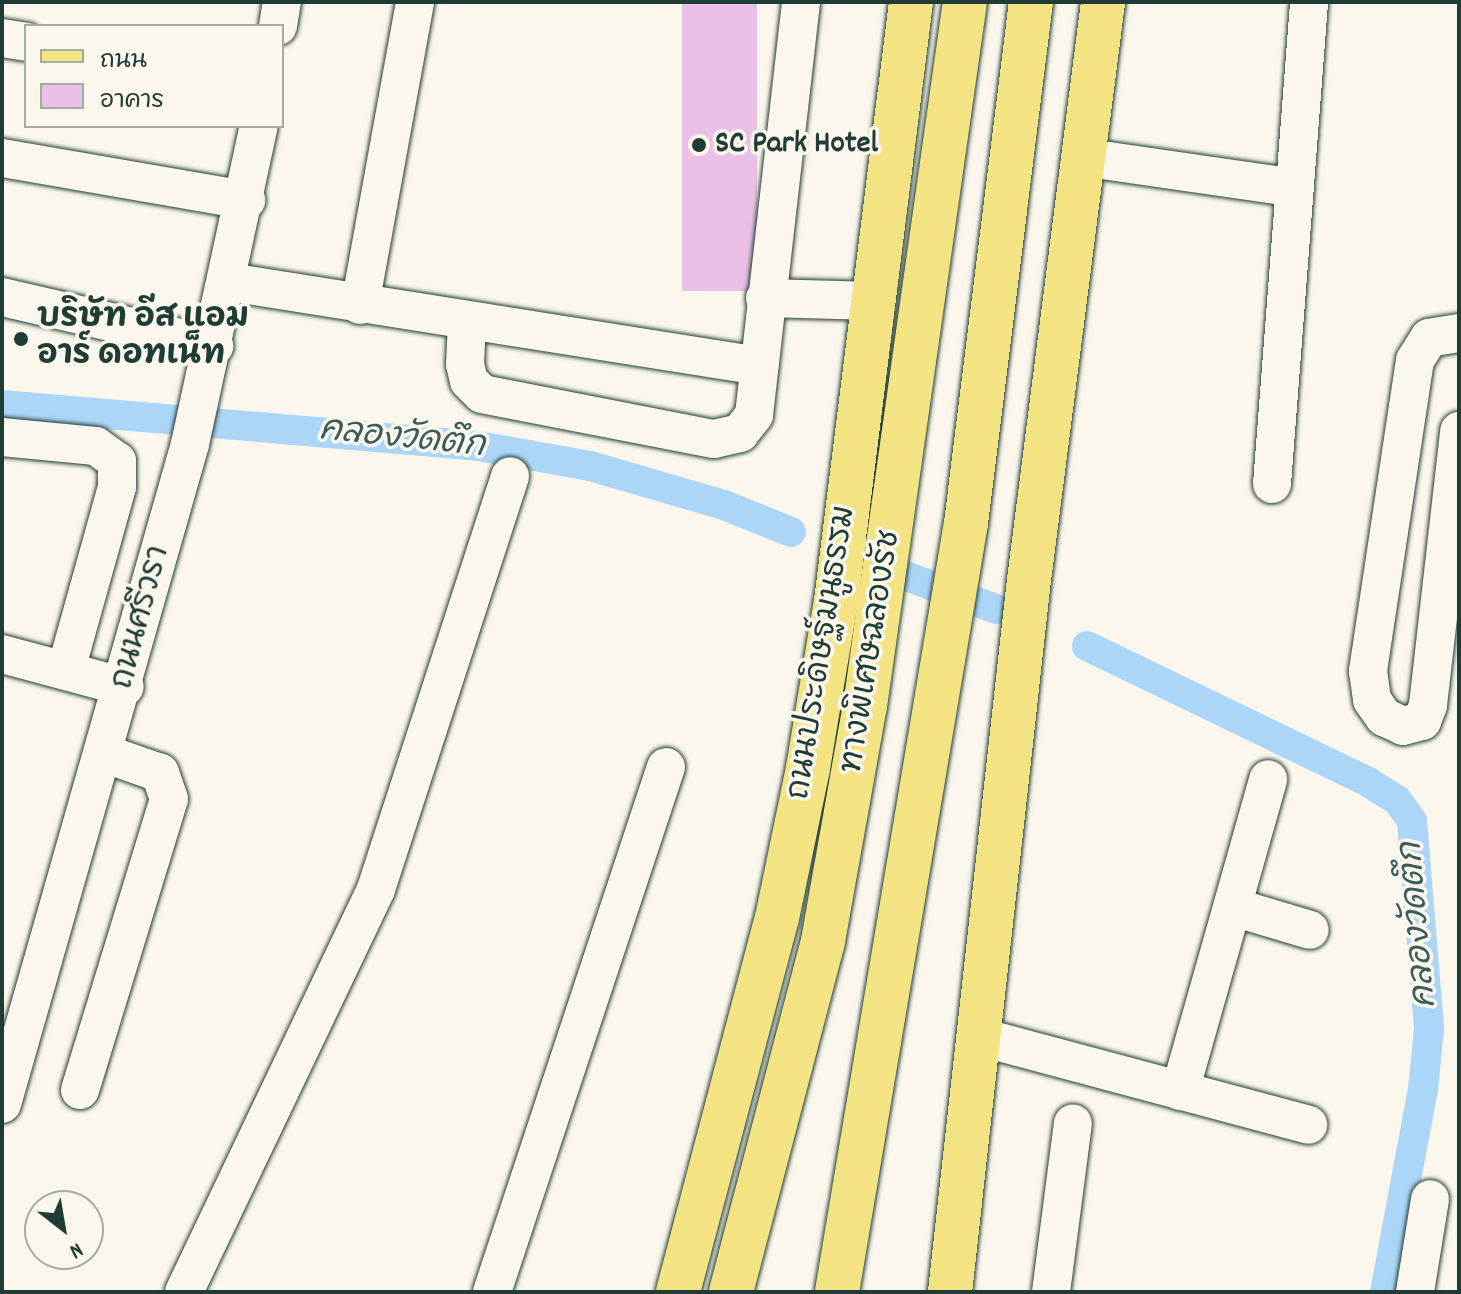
<!DOCTYPE html>
<html>
<head>
<meta charset="utf-8">
<style>
  body { margin:0 }
  #map { position:relative; width:1461px; height:1294px; overflow:hidden; background:#fbf7ec; font-family:Dekko,"Playpen Sans Thai",sans-serif }
  div>[style] { position:absolute }
  .canal>* { height:30px; margin:-15px; padding:0 15px; transform-origin:15px; border-radius:15px; background:#acd6f7 }
  .building>* { inset:0; background:#ebc0e6; transform-origin:0 0 }
  .roads { filter:drop-shadow(0 0 2px #1f3d34) drop-shadow(0 0 2px #1f3d34) }
  .minor>* { height:38px; margin:-19px; padding:0 19px; transform-origin:19px; border-radius:19px; background:#fbf7ec }
  .major>* { height:44px; margin:-22px; padding:0 22px; transform-origin:22px; border-radius:22px; background:#f4e382 }
  .highway>* { height:44px; margin:-22px; padding:0 22px; transform-origin:22px; border-radius:22px; background:#f4e382 }
  .dots>* { width:22px; height:22px; translate:-50% -50%; box-sizing:border-box; border:4px solid #fbf7ec; border-radius:50% }
  span { translate:-50% -50%; white-space:nowrap; text-align:center; line-height:1.15; -webkit-text-stroke:7px #fbf7ec; paint-order:stroke }
  .poi-label { font-size:32px; color:#1f3d34; font-weight:700 }
  .left { translate:0 -50%; text-align:left }
  .street-label { font-size:32px; color:#1f3d34 }
  .water-label { font-size:34px; color:#3b5c5b; font-style:italic }
  .frame { position:absolute; inset:0; border:4px solid #1f3d34; pointer-events:none }
  .legend { position:absolute; left:24px; top:24px; width:260px; height:104px; box-sizing:border-box; background:#fbf7ec; border:2px solid #a3ada2; margin:0; padding:10px 14px; list-style:none; font-size:24px; color:#1f3d34 }
  .legend li { display:flex; align-items:center; gap:16px; height:40px }
  .legend b { width:40px; border:2px solid #a3ada2 }
  .north { position:absolute; left:24px; top:1190px; width:80px; height:80px; box-sizing:border-box; background:#fbf7ec; border:2px solid #a3ada2; border-radius:50%; rotate:149deg; font-size:22px; font-weight:700; line-height:32px; text-align:center; color:#1f3d34 }
  .north::after { content:''; display:block; margin:auto; width:28px; height:36px; background:#1f3d34; clip-path:polygon(50% 0,100% 100%,50% 72%,0 100%) }
</style>
</head>
<body>
<div id="map">
  <div class="canal">
    <i style="left:2px;top:405px;width:478px;rotate:4.9deg"></i>
    <i style="left:478px;top:446px;width:114px;rotate:10.1deg"></i>
    <i style="left:590px;top:466px;width:140px;rotate:16.2deg"></i>
    <i style="left:724px;top:505px;width:72px;rotate:21.9deg"></i>
    <i style="left:873px;top:564px;width:131px;rotate:20.1deg"></i>
    <i style="left:1087px;top:646px;width:312px;rotate:25.8deg"></i>
    <i style="left:1368px;top:782px;width:34px;rotate:32deg"></i>
    <i style="left:1397px;top:800px;width:26px;rotate:54deg"></i>
    <i style="left:1412px;top:821px;width:209px;rotate:85.3deg"></i>
    <i style="left:1429px;top:1029px;width:60px;rotate:95.7deg"></i>
    <i style="left:1423px;top:1089px;width:207px;rotate:100.6deg"></i>
  </div>
  <div class="building">
    <i style="left:682px;top:2px;width:75px;height:289px"></i>
  </div>
  <div class="roads">
    <div class="minor">
      <i style="left:278px;top:26px;width:24px;rotate:-81deg"></i>
      <i style="left:2px;top:38px;width:24px;rotate:9deg"></i>
      <i style="left:1081px;top:157px;width:216px;rotate:8.2deg"></i>
      <i style="left:2px;top:158px;width:248px;rotate:9.8deg"></i>
      <i style="left:229px;top:282px;width:537px;rotate:9.01deg"></i>
      <i style="left:2px;top:297px;width:218px;rotate:13deg"></i>
      <i style="left:765px;top:298px;width:110px;rotate:1.6deg"></i>
      <i style="left:360px;top:305px;width:308px;rotate:-79.7deg"></i>
      <i style="left:467px;top:322px;width:42px;rotate:92.7deg"></i>
      <i style="left:465px;top:364px;width:17px;rotate:77deg"></i>
      <i style="left:469px;top:381px;width:18px;rotate:45deg"></i>
      <i style="left:482px;top:394px;width:236px;rotate:11deg"></i>
      <i style="left:714px;top:439px;width:27px;rotate:-13deg"></i>
      <i style="left:740px;top:433px;width:23px;rotate:-52deg"></i>
      <i style="left:754px;top:415px;width:416px;rotate:-83.5deg"></i>
      <i style="left:1459px;top:333px;width:30px;rotate:171deg"></i>
      <i style="left:1429px;top:338px;width:26px;rotate:122deg"></i>
      <i style="left:1415px;top:360px;width:315px;rotate:98.6deg"></i>
      <i style="left:1368px;top:671px;width:29px;rotate:82deg"></i>
      <i style="left:1372px;top:700px;width:21px;rotate:55deg"></i>
      <i style="left:1384px;top:717px;width:21px;rotate:25deg"></i>
      <i style="left:1403px;top:726px;width:20px;rotate:-15deg"></i>
      <i style="left:1422px;top:721px;width:17px;rotate:-69deg"></i>
      <i style="left:1428px;top:705px;width:276px;rotate:-83.5deg"></i>
      <i style="left:2px;top:437px;width:94px;rotate:5.5deg"></i>
      <i style="left:96px;top:446px;width:26px;rotate:36deg"></i>
      <i style="left:117px;top:461px;width:26px;rotate:90deg"></i>
      <i style="left:117px;top:487px;width:190px;rotate:105.6deg"></i>
      <i style="left:1272px;top:484px;width:483px;rotate:-85.6deg"></i>
      <i style="left:2px;top:654px;width:127px;rotate:15deg"></i>
      <i style="left:1233px;top:907px;width:80px;rotate:16.6deg"></i>
      <i style="left:977px;top:1036px;width:343px;rotate:15deg"></i>
      <i style="left:80px;top:1090px;width:304px;rotate:-73deg"></i>
      <i style="left:169px;top:799px;width:28px;rotate:-109deg"></i>
      <i style="left:160px;top:773px;width:57px;rotate:-160.6deg"></i>
      <i style="left:1180px;top:1091px;width:324px;rotate:-74.2deg"></i>
      <i style="left:2px;top:1104px;width:686px;rotate:-74.1deg"></i>
      <i style="left:190px;top:444px;width:325px;rotate:-77.8deg"></i>
      <i style="left:184px;top:1292px;width:446px;rotate:-64.5deg"></i>
      <i style="left:376px;top:889px;width:434px;rotate:-72deg"></i>
      <i style="left:492px;top:1292px;width:553px;rotate:-71.66deg"></i>
      <i style="left:1051px;top:1292px;width:170px;rotate:-82.6deg"></i>
      <i style="left:1415px;top:1292px;width:94px;rotate:-80.8deg"></i>
    </div>
    <div class="major">
      <i style="left:678px;top:1292px;width:387px;rotate:-75.2deg"></i>
      <i style="left:777px;top:918px;width:153px;rotate:-78.3deg"></i>
      <i style="left:808px;top:768px;width:169px;rotate:-80.5deg"></i>
      <i style="left:836px;top:601px;width:604px;rotate:-82.86deg"></i>
      <i style="left:950px;top:1292px;width:716px;rotate:-83.67deg"></i>
      <i style="left:1029px;top:580px;width:583px;rotate:-82.7deg"></i>
    </div>
    <div class="highway">
      <i style="left:731px;top:1292px;width:363px;rotate:-75.3deg"></i>
      <i style="left:823px;top:941px;width:239px;rotate:-79.9deg"></i>
      <i style="left:865px;top:706px;width:711px;rotate:-81.92deg"></i>
      <i style="left:837px;top:1292px;width:780px;rotate:-80.48deg"></i>
      <i style="left:966px;top:523px;width:525px;rotate:-82.89deg"></i>
    </div>
  </div>
  <div class="dots">
    <i style="left:699px;top:145px;background:#1f3d34"></i>
    <i style="left:21px;top:339px;background:#1f3d34"></i>
  </div>
  <div class="poi-label">
    <span class="left" style="left:715px;top:145px">SC Park Hotel</span>
    <span class="left" style="left:37px;top:339px">บริษัท อีส แอม<br>อาร์ ดอทเน็ท</span>
  </div>
  <div class="street-label">
    <span style="left:143px;top:618px;rotate:-75deg">ถนนศรีวรา</span>
    <span style="left:873px;top:652px;rotate:-81deg">ทางพิเศษฉลองรัช</span>
    <span style="left:824px;top:653px;rotate:-81deg">ถนนประดิษฐ์มนูธรรม</span>
  </div>
  <div class="water-label">
    <span style="left:402px;top:440px;rotate:6deg">คลองวัดตึก</span>
    <span style="left:1420px;top:925px;rotate:-95deg">คลองวัดตึก</span>
  </div>
  <div class="frame"></div>
  <ul class="legend">
  <li><b style="height:10px;background:#f4e382"></b>ถนน</li>
  <li><b style="height:22px;background:#ebc0e6"></b>อาคาร</li>
  </ul>
  <div class="north">N</div>
</div>
</body>
</html>
